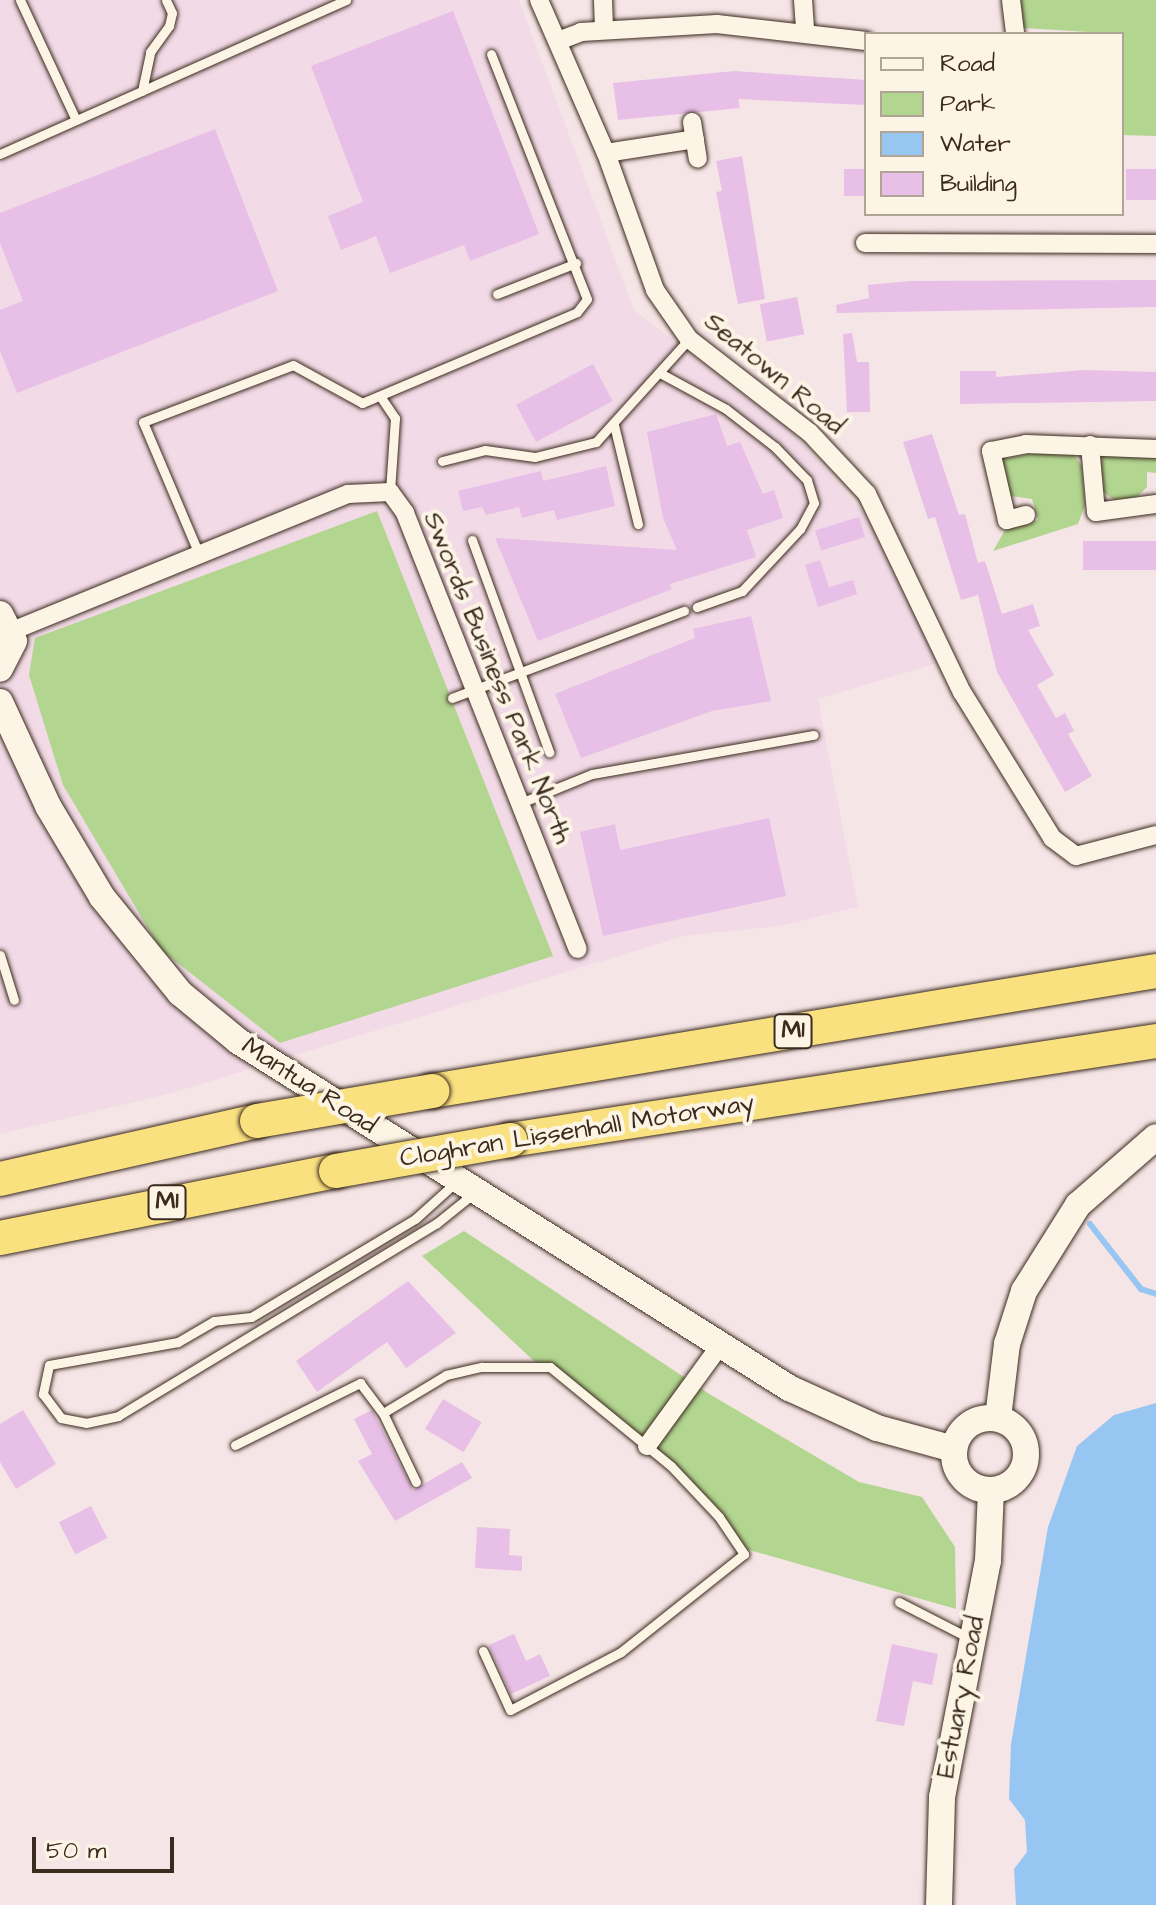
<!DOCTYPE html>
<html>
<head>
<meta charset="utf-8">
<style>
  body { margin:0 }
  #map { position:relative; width:1156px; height:1905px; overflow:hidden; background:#f6e5e6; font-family:"Architects Daughter",sans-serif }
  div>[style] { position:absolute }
  .built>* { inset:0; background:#f2dae6 }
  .green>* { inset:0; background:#b2d590 }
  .water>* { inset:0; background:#97c6f2 }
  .stream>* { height:6px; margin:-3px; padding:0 3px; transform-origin:3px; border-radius:3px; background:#97c6f2 }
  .building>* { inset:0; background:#e8bfe7; transform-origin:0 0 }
  .roads { filter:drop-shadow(0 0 2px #3b2a1e) drop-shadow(0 0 2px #3b2a1e) }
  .lane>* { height:9px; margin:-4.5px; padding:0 4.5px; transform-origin:4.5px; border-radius:4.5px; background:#fcf5e5 }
  .street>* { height:18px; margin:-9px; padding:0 9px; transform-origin:9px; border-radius:9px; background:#fcf5e5 }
  .secondary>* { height:26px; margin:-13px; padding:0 13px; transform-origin:13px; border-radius:13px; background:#fcf5e5 }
  .secondary>.ring { margin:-13px; padding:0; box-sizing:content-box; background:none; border:26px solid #fcf5e5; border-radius:50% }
  .highway>* { height:34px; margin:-17px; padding:0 17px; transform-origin:17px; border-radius:17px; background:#fae180 }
  .bridges { filter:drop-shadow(0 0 2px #3b2a1e) drop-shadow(0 0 2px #3b2a1e) }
  .highway-bridge>* { height:34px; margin:-17px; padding:0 17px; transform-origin:17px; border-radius:17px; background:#fae180 }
  span { translate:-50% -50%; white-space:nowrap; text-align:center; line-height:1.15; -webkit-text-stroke:8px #fcf5e5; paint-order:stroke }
  .shield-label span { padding:2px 6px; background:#fcf5e5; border:2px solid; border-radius:6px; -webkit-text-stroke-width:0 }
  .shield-label { font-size:24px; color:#3b2a1e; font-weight:700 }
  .street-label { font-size:26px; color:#3b2a1e }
  .legend { position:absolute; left:864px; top:32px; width:260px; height:184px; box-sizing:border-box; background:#fcf5e5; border:2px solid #afa495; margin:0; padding:10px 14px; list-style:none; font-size:24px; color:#3b2a1e }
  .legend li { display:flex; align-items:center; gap:16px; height:40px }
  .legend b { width:40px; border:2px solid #afa495 }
  .scale { position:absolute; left:32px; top:1837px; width:142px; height:36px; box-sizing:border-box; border:4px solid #3b2a1e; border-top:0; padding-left:10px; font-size:24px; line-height:28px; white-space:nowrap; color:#3b2a1e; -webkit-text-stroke:6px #fcf5e5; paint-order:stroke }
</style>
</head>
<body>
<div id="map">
  <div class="built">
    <i style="clip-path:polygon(0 0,519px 0,634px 310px,795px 435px,878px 530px,938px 663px,818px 699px,858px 907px,779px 926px,684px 936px,172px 1093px,0 1134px)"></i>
  </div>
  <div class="green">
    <i style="clip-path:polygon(1021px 0,1156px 0,1156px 136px,1122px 135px,1122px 34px,1023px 28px)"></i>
    <i style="clip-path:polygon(1059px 449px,1073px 454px,1082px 466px,1085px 505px,1078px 524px,993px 551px,1005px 530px,1038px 520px,1032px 499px,1010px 496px,1001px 459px)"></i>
    <i style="clip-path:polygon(1105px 454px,1156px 458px,1156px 473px,1147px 472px,1147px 487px,1137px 497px,1114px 500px,1102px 491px,1100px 462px)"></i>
    <i style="clip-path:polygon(377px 511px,553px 956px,280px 1043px,161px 950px,63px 785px,29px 675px,35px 638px)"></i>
    <i style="clip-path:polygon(464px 1231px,711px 1395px,859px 1482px,922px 1497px,955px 1547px,956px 1609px,746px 1549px,662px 1456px,534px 1361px,422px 1256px)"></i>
  </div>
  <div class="water">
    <i style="clip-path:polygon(1156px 1403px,1156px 1905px,1016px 1905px,1014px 1869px,1027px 1852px,1025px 1820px,1009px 1799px,1011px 1744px,1048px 1527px,1077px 1446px,1114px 1415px)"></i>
  </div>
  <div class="stream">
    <i style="left:1090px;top:1224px;width:83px;rotate:51.9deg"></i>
    <i style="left:1141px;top:1289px;width:16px;rotate:18deg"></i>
  </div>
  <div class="building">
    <i style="clip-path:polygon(453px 11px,539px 234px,470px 261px,464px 245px,390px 273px,376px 236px,341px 250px,328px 216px,363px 202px,311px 66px)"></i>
    <i style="clip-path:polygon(734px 71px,866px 80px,866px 105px,738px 99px,740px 108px,618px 120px,613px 83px)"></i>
    <i style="clip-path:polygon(215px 129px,278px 291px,17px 393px,0 351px,0 310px,23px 301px,0 243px,0 213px)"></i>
    <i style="clip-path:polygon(742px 156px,765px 299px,738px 304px,716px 192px,722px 191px,716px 161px)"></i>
    <i style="left:844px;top:169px;width:22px;height:27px"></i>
    <i style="left:1126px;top:169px;width:30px;height:31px"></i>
    <i style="clip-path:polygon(1156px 280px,1156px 307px,837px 313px,836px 305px,869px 298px,868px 285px,911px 281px)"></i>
    <i style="left:797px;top:297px;width:38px;height:38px;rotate:79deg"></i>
    <i style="clip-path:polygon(852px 333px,857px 362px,869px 362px,870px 412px,847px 412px,843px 334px)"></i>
    <i style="left:593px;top:364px;width:42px;height:87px;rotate:62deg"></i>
    <i style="clip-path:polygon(1083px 370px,1156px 372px,1156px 401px,960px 404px,960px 371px,996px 371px,996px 377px)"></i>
    <i style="clip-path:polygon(716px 414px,727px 446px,740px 442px,763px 494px,774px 490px,783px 518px,747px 530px,756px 557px,670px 584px,672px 589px,538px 641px,495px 538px,677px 550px,663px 518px,647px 432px)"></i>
    <i style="clip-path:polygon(932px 434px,959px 515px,965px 514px,978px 563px,985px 561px,1002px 614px,1033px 604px,1040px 626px,1028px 630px,1054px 675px,1037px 685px,1056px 718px,1065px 713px,1074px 731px,1068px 734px,1092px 776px,1065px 792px,997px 672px,978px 595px,961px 600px,935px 517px,928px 519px,903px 442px)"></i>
    <i style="clip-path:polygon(606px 466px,615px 506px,557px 520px,554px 510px,522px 518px,519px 507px,486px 515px,482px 507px,463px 511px,458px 491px,541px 471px,543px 481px)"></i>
    <i style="left:859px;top:517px;width:21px;height:46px;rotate:73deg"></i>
    <i style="left:1156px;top:541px;width:29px;height:73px;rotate:90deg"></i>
    <i style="clip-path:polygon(820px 560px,829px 587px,853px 580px,857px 594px,818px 607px,805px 565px)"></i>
    <i style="clip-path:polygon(751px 616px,771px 701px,712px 711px,581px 758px,555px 694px,695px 638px,693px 629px)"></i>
    <i style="clip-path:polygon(769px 818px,786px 896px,603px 936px,580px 832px,615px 824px,620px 850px)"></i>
    <i style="clip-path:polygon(408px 1281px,456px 1333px,406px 1368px,387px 1342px,317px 1392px,296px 1361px)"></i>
    <i style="left:443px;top:1399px;width:45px;height:35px;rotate:31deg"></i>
    <i style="clip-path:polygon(23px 1410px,56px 1464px,16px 1489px,0 1462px,0 1424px)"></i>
    <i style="clip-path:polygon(372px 1410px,413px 1490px,462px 1462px,472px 1478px,395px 1521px,358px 1461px,372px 1454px,354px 1419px)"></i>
    <i style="left:91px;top:1506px;width:36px;height:36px;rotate:63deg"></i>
    <i style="clip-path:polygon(477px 1527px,510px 1529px,509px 1555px,522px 1556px,522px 1571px,475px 1568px)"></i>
    <i style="clip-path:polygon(514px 1634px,526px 1661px,540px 1654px,550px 1676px,511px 1694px,489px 1645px)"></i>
    <i style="clip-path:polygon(892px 1644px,938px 1654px,932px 1685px,913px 1681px,904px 1726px,876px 1721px)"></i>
  </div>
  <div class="roads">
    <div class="lane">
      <i style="left:20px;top:0;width:132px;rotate:65deg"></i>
      <i style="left:142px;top:91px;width:40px;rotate:-78deg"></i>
      <i style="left:150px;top:52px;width:32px;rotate:-54deg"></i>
      <i style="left:169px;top:26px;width:13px;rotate:-77deg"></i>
      <i style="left:172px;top:13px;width:14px;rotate:-115deg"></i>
      <i style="left:0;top:154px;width:379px;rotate:-24deg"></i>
      <i style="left:497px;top:294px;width:85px;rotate:-21.4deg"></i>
      <i style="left:660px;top:373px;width:75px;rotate:28.6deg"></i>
      <i style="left:726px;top:409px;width:62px;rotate:37.8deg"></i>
      <i style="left:775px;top:447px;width:46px;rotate:45.9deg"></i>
      <i style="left:807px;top:480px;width:24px;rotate:73deg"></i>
      <i style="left:814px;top:503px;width:30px;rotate:118deg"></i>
      <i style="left:800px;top:529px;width:85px;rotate:133.1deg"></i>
      <i style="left:742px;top:591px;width:48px;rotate:160.4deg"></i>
      <i style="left:380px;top:396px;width:27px;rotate:56deg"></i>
      <i style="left:395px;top:418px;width:74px;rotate:93.9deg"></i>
      <i style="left:614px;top:425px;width:102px;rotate:76.4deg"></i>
      <i style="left:442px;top:461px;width:44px;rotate:-14.3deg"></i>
      <i style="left:485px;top:450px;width:50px;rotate:8deg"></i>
      <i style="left:535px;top:457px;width:63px;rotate:-13.8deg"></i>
      <i style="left:596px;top:442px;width:139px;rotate:-47.9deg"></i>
      <i style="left:472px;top:540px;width:226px;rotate:70deg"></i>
      <i style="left:199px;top:554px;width:143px;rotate:-113deg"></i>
      <i style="left:143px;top:422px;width:160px;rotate:-20.8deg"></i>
      <i style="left:293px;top:365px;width:79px;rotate:28.8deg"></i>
      <i style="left:362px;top:403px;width:233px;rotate:-22.9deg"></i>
      <i style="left:577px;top:312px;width:16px;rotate:-52deg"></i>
      <i style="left:587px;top:299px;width:263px;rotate:-111.4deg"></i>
      <i style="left:452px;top:698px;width:248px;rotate:-20.6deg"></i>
      <i style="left:518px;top:804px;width:80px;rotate:-22.1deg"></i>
      <i style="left:592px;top:774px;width:225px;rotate:-10deg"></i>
      <i style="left:0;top:955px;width:47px;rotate:72.7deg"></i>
      <i style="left:456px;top:1182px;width:55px;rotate:137.9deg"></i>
      <i style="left:415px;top:1219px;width:191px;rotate:149.1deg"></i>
      <i style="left:251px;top:1317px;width:37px;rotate:174deg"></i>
      <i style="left:214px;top:1321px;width:42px;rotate:149.7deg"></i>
      <i style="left:178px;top:1342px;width:131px;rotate:169.9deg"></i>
      <i style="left:49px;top:1365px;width:30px;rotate:102deg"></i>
      <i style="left:43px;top:1394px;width:30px;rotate:53deg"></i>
      <i style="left:61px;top:1418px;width:25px;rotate:11deg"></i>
      <i style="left:86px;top:1423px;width:33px;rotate:-12deg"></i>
      <i style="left:118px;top:1416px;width:373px;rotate:-31.2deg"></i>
      <i style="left:437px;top:1223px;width:48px;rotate:-39deg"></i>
      <i style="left:235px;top:1445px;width:140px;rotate:-26.4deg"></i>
      <i style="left:360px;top:1383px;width:38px;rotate:53deg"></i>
      <i style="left:416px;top:1482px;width:76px;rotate:-115.6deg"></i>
      <i style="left:383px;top:1413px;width:74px;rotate:-31.1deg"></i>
      <i style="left:446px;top:1375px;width:37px;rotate:-13deg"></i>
      <i style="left:482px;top:1367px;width:68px"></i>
      <i style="left:550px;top:1367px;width:156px;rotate:39.3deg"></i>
      <i style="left:671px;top:1466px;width:70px;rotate:46.7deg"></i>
      <i style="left:719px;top:1517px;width:45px;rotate:56deg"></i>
      <i style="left:744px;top:1554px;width:157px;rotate:141.5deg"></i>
      <i style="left:621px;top:1652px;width:125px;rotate:152.4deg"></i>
      <i style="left:510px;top:1710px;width:65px;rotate:-114.6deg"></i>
      <i style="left:899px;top:1602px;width:81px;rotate:27.2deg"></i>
    </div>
    <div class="street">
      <i style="left:539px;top:0;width:167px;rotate:66.4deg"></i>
      <i style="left:606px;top:153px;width:145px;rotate:70.3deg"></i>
      <i style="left:655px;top:290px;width:60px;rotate:55.2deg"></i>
      <i style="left:689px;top:339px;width:153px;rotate:37.8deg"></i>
      <i style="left:810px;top:433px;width:83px;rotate:46.9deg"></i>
      <i style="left:867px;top:494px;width:220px;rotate:64.4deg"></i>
      <i style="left:962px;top:692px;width:172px;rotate:58.3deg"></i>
      <i style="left:1052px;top:838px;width:30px;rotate:37deg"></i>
      <i style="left:1076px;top:856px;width:83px;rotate:-14.7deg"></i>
      <i style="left:603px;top:0;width:30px;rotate:88deg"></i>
      <i style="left:803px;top:0;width:30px;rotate:86deg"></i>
      <i style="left:1011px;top:0;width:34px;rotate:83deg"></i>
      <i style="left:558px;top:41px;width:25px;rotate:-21deg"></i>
      <i style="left:581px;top:32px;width:136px;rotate:-3.4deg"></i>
      <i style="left:717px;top:24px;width:150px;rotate:6.5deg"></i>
      <i style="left:692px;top:122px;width:37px;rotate:81deg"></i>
      <i style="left:606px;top:153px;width:90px;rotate:-8.9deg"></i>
      <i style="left:865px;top:243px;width:291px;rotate:0.2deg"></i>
      <i style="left:1090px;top:445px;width:67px;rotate:84.9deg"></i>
      <i style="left:1096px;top:512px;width:61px;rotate:-7.6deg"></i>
      <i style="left:1026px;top:515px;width:20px;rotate:165deg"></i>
      <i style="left:1007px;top:520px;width:71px;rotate:-103.1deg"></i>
      <i style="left:991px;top:451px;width:36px;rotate:-11deg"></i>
      <i style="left:1026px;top:444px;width:130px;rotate:2.2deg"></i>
      <i style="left:12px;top:631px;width:363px;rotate:-22.2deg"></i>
      <i style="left:348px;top:494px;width:42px;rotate:-2.7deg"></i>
      <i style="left:390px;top:492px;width:26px;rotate:54deg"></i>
      <i style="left:405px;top:513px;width:469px;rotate:68.4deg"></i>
      <i style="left:647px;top:1446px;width:122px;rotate:-54deg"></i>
    </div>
    <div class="secondary">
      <i style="left:0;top:614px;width:30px;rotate:63deg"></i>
      <i style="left:14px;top:641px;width:31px;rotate:117deg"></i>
      <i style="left:0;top:702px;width:115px;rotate:65.2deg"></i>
      <i style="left:48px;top:806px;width:106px;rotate:59.3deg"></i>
      <i style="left:102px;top:897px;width:124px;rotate:50.9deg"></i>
      <i style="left:180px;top:993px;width:75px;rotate:39.6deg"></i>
      <i style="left:238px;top:1041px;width:651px;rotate:32.2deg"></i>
      <i style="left:789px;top:1388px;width:97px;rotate:24.4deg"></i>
      <i style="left:877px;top:1428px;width:80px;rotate:15.3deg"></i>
      <i class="ring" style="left:954px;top:1418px;width:46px;height:46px"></i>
      <i style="left:998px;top:1418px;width:75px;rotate:-83.1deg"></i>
      <i style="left:1007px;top:1344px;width:56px;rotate:-72.2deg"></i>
      <i style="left:1024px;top:1291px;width:102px;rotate:-57.9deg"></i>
      <i style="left:1078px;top:1205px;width:103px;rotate:-41.1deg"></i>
      <i style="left:939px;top:1905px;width:108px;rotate:-88.4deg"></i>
      <i style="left:942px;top:1797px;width:240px;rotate:-79deg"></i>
      <i style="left:988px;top:1561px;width:71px;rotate:-87.6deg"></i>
    </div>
    <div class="highway">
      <i style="left:432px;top:1091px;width:734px;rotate:-9.41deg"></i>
      <i style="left:510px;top:1140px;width:654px;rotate:-8.71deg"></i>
      <i style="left:0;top:1179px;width:263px;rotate:-12.7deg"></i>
      <i style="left:0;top:1238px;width:343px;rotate:-11.3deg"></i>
    </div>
  </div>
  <div class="bridges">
    <div class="highway-bridge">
      <i style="left:257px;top:1121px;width:178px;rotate:-9.7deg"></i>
      <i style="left:336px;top:1171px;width:177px;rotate:-10.1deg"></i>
    </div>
  </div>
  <div class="shield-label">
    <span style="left:793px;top:1031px">M1</span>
    <span style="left:167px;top:1202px">M1</span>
  </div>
  <div class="street-label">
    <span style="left:774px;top:374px;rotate:40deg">Seatown Road</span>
    <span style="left:497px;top:678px;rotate:68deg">Swords Business Park North</span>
    <span style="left:309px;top:1086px;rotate:33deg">Mantua Road</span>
    <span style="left:577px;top:1131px;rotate:-9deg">Cloghran Lissenhall Motorway</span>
    <span style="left:961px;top:1697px;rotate:-79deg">Estuary Road</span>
  </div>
  <ul class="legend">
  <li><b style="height:10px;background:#fcf5e5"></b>Road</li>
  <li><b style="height:22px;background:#b2d590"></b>Park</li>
  <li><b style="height:22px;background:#97c6f2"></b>Water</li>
  <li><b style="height:22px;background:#e8bfe7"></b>Building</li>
  </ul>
  <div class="scale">50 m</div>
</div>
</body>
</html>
